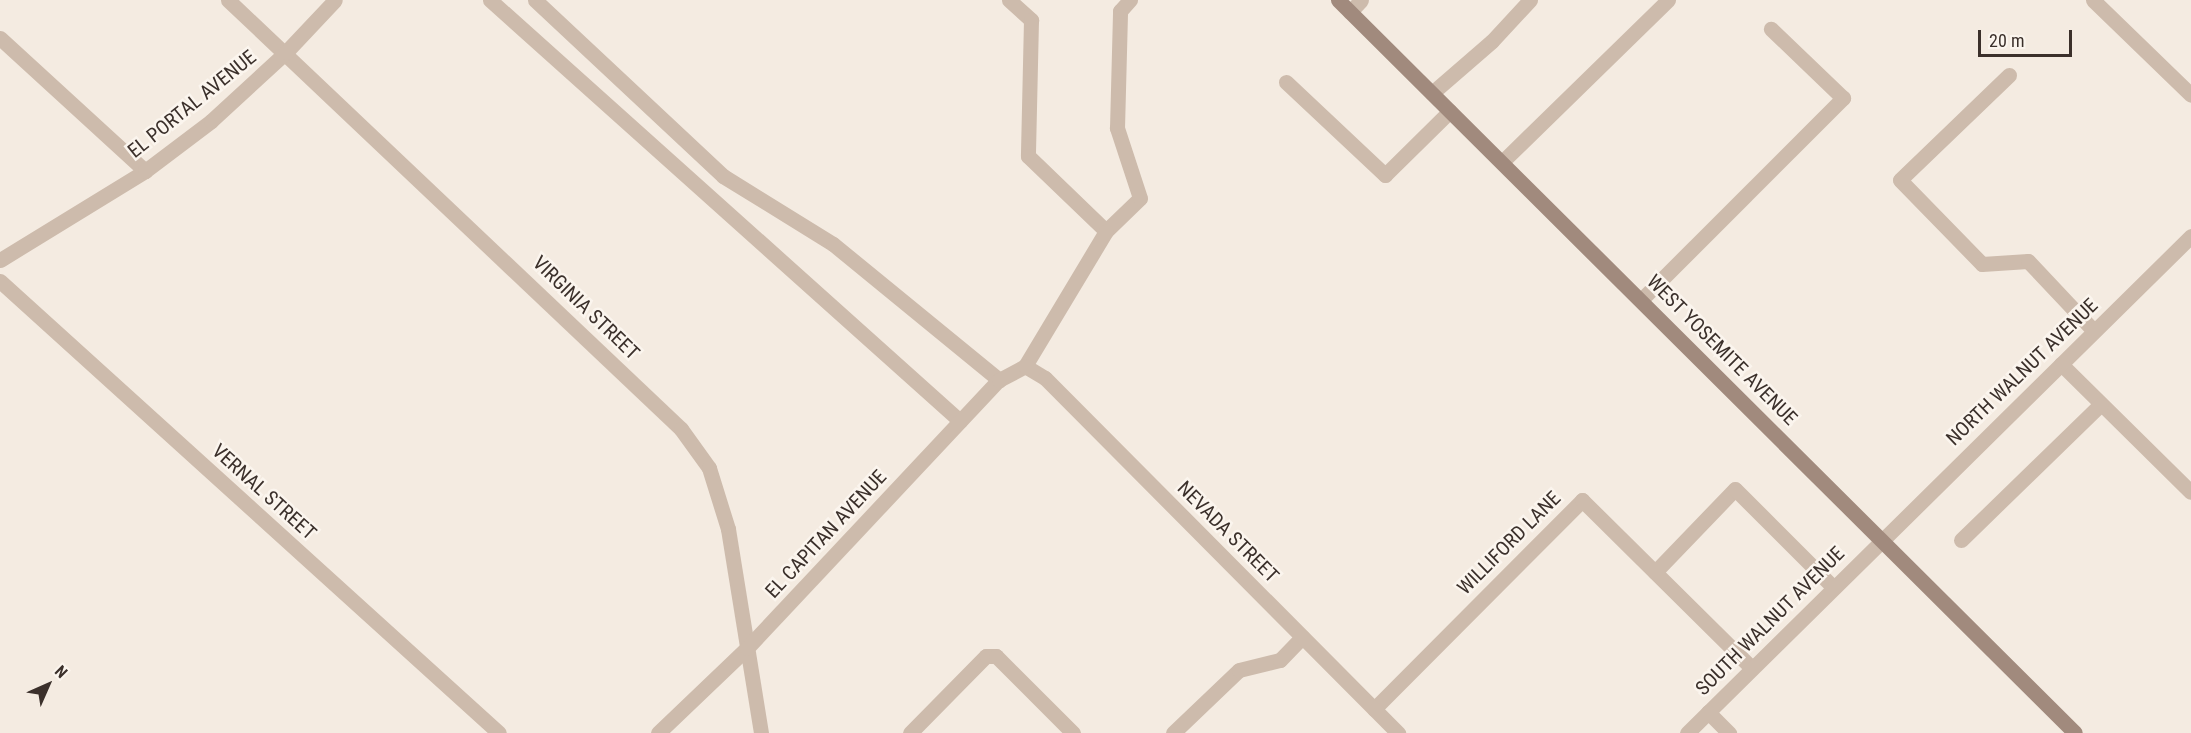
<!DOCTYPE html>
<html>
<head>
<meta charset="utf-8">
<style>
  body { margin:0 }
  #map { position:relative; width:2191px; height:733px; overflow:hidden; background:#f4ebe1; font-family:"Roboto Condensed",sans-serif }
  div>[style] { position:absolute }
  .lane>* { height:15px; margin:-7.5px; padding:0 7.5px; transform-origin:7.5px; border-radius:7.5px; background:#cdbbac }
  .street>* { height:15px; margin:-7.5px; padding:0 7.5px; transform-origin:7.5px; border-radius:7.5px; background:#cdbbac }
  .secondary>* { height:15px; margin:-7.5px; padding:0 7.5px; transform-origin:7.5px; border-radius:7.5px; background:#a18a7d }
  span { translate:-50% -50%; white-space:nowrap; text-align:center; line-height:1.15; -webkit-text-stroke:5px #fbf5ee; paint-order:stroke }
  .street-label { font-size:20px; color:#3b302b }
  .north { position:absolute; left:18px; top:655px; width:60px; height:60px; -webkit-text-stroke:4px #fbf5ee; paint-order:stroke; rotate:45deg; font-size:16px; font-weight:700; line-height:24px; text-align:center; color:#3b302b }
  .north::after { content:''; display:block; margin:auto; width:21px; height:27px; background:#3b302b; clip-path:polygon(50% 0,100% 100%,50% 72%,0 100%) }
  .scale { position:absolute; left:1978px; top:30px; width:94px; height:27px; box-sizing:border-box; border:3px solid #3b302b; border-top:0; padding-left:8px; font-size:18px; line-height:21px; white-space:nowrap; color:#3b302b; -webkit-text-stroke:4px #fbf5ee; paint-order:stroke }
</style>
</head>
<body>
<div id="map">
  <div class="lane">
    <i style="left:490px;top:0;width:631px;rotate:41.85deg"></i>
    <i style="left:535px;top:0;width:258px;rotate:43.1deg"></i>
    <i style="left:723px;top:176px;width:129px;rotate:31.7deg"></i>
    <i style="left:833px;top:244px;width:215px;rotate:39.3deg"></i>
    <i style="left:1009px;top:0;width:30px;rotate:42deg"></i>
    <i style="left:1031px;top:20px;width:136px;rotate:91.3deg"></i>
    <i style="left:1028px;top:156px;width:108px;rotate:43.9deg"></i>
    <i style="left:1106px;top:231px;width:47px;rotate:-44.1deg"></i>
    <i style="left:1140px;top:198px;width:74px;rotate:-108.2deg"></i>
    <i style="left:1117px;top:128px;width:117px;rotate:-88.5deg"></i>
    <i style="left:1120px;top:11px;width:15px;rotate:-48deg"></i>
    <i style="left:2093px;top:0;width:136px;rotate:44.1deg"></i>
    <i style="left:1350px;top:12px;width:16px;rotate:-47deg"></i>
    <i style="left:0;top:38px;width:197px;rotate:42.5deg"></i>
    <i style="left:2009px;top:75px;width:151px;rotate:136.1deg"></i>
    <i style="left:1900px;top:180px;width:117px;rotate:45.7deg"></i>
    <i style="left:1982px;top:264px;width:46px;rotate:-3.7deg"></i>
    <i style="left:2028px;top:261px;width:96px;rotate:46.7deg"></i>
    <i style="left:1286px;top:82px;width:136px;rotate:43.2deg"></i>
    <i style="left:1385px;top:175px;width:91px;rotate:-44.6deg"></i>
    <i style="left:1432px;top:93px;width:79px;rotate:-40.9deg"></i>
    <i style="left:1492px;top:41px;width:56px;rotate:-47.2deg"></i>
    <i style="left:1502px;top:162px;width:232px;rotate:-44.3deg"></i>
    <i style="left:1641px;top:300px;width:286px;rotate:-45deg"></i>
    <i style="left:1843px;top:98px;width:100px;rotate:-136.2deg"></i>
    <i style="left:2061px;top:364px;width:182px;rotate:44.6deg"></i>
    <i style="left:1025px;top:366px;width:157px;rotate:-59deg"></i>
    <i style="left:1961px;top:540px;width:195px;rotate:-44.2deg"></i>
    <i style="left:1655px;top:572px;width:115px;rotate:-46.1deg"></i>
    <i style="left:1735px;top:489px;width:139px;rotate:45deg"></i>
    <i style="left:1708px;top:712px;width:30px;rotate:45deg"></i>
    <i style="left:910px;top:733px;width:108px;rotate:-45.4deg"></i>
    <i style="left:986px;top:656px;width:10px"></i>
    <i style="left:996px;top:656px;width:109px;rotate:45deg"></i>
    <i style="left:1173px;top:733px;width:91px;rotate:-43.7deg"></i>
    <i style="left:1239px;top:670px;width:42px;rotate:-13.7deg"></i>
    <i style="left:1280px;top:660px;width:32px;rotate:-46deg"></i>
  </div>
  <div class="street">
    <i style="left:228px;top:0;width:624px;rotate:43.44deg"></i>
    <i style="left:681px;top:429px;width:48px;rotate:54.3deg"></i>
    <i style="left:709px;top:468px;width:64px;rotate:72.7deg"></i>
    <i style="left:728px;top:529px;width:207px;rotate:80.8deg"></i>
    <i style="left:0;top:260px;width:170px;rotate:-31.5deg"></i>
    <i style="left:145px;top:171px;width:83px;rotate:-37.1deg"></i>
    <i style="left:211px;top:121px;width:102px;rotate:-42.6deg"></i>
    <i style="left:286px;top:52px;width:71px;rotate:-46.7deg"></i>
    <i style="left:0;top:281px;width:673px;rotate:42.17deg"></i>
    <i style="left:1374px;top:709px;width:295px;rotate:-45.1deg"></i>
    <i style="left:1582px;top:500px;width:239px;rotate:44.7deg"></i>
    <i style="left:658px;top:733px;width:123px;rotate:-43.7deg"></i>
    <i style="left:747px;top:648px;width:368px;rotate:-46.8deg"></i>
    <i style="left:999px;top:380px;width:30px;rotate:-28deg"></i>
    <i style="left:1025px;top:366px;width:23px;rotate:31deg"></i>
    <i style="left:1045px;top:378px;width:501px;rotate:45.16deg"></i>
    <i style="left:1687px;top:733px;width:708px;rotate:-44.6deg"></i>
  </div>
  <div class="secondary">
    <i style="left:1338px;top:0;width:1039px;rotate:44.84deg"></i>
  </div>
  <div class="street-label">
    <span style="left:192px;top:104px;rotate:-39deg">EL PORTAL AVENUE</span>
    <span style="left:586px;top:308px;rotate:44deg">VIRGINIA STREET</span>
    <span style="left:1722px;top:350px;rotate:45deg">WEST YOSEMITE AVENUE</span>
    <span style="left:2022px;top:372px;rotate:-44deg">NORTH WALNUT AVENUE</span>
    <span style="left:264px;top:492px;rotate:42deg">VERNAL STREET</span>
    <span style="left:1228px;top:532px;rotate:45deg">NEVADA STREET</span>
    <span style="left:826px;top:534px;rotate:-47deg">EL CAPITAN AVENUE</span>
    <span style="left:1509px;top:543px;rotate:-45deg">WILLIFORD LANE</span>
    <span style="left:1770px;top:621px;rotate:-45deg">SOUTH WALNUT AVENUE</span>
  </div>
  <div class="north">N</div>
  <div class="scale">20 m</div>
</div>
</body>
</html>
